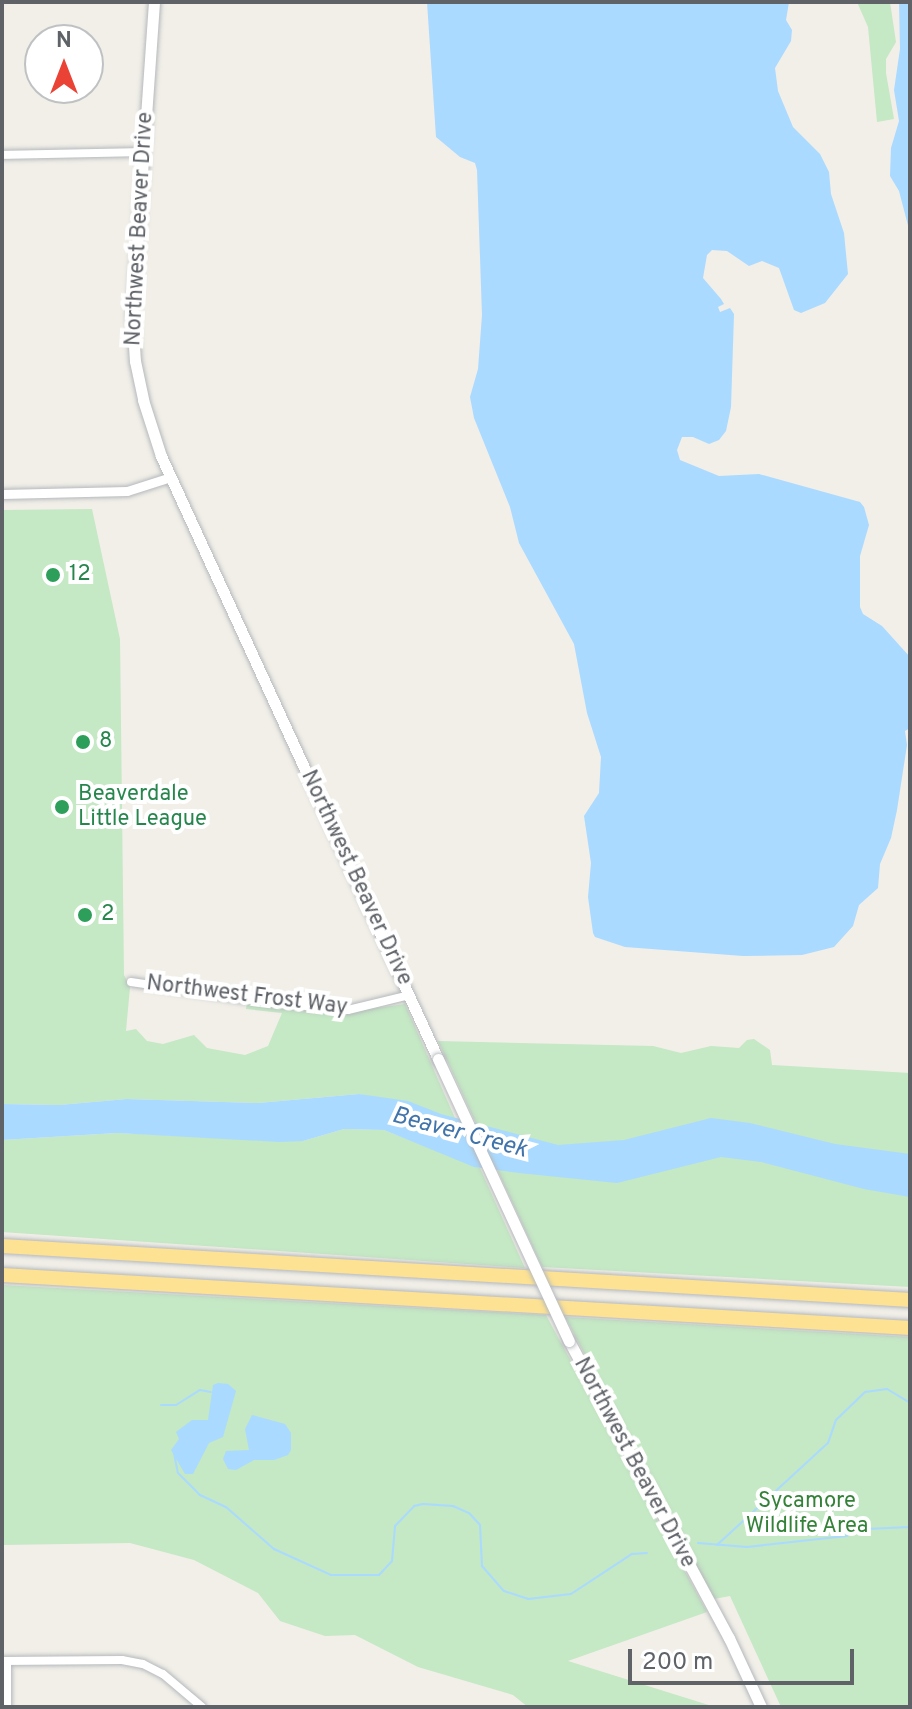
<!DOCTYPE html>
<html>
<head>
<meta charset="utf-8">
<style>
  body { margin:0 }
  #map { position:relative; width:912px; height:1709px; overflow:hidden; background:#f1efe8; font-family:Overpass,sans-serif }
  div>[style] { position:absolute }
  .green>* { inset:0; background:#c5e8c5 }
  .water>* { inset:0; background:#aadaff }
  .stream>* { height:2px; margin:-1px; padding:0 1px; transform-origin:1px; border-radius:1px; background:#aadaff }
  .roads { filter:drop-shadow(0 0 2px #b5b8bc) drop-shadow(0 0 2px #b5b8bc) }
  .minor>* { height:8px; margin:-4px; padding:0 4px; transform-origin:4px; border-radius:4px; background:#fff }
  .tertiary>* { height:9px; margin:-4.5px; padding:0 4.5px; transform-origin:4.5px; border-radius:4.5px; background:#fff }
  .secondary>* { height:11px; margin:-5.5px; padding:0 5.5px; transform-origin:5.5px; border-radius:5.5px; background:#fff }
  .motorway>* { height:14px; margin:-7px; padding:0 7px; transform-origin:7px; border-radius:7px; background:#fde293 }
  .bridges { filter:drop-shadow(0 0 2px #b6babf) drop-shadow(0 0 2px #b6babf) }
  .secondary-bridge>* { height:11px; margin:-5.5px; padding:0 5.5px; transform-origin:5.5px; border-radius:5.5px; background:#fff }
  .dots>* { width:22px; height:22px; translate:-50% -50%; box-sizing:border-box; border:4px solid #fff; border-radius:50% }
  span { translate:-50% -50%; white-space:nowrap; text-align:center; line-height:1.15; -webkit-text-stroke:8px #fff; paint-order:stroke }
  .street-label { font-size:22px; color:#5f6368 }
  .leisure-label { font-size:22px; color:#27864d }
  .left { translate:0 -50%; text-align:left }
  .park-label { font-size:22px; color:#348238 }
  .water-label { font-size:24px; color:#4174aa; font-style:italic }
  .frame { position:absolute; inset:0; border:4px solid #5f6368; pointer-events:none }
  .north { position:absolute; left:24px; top:24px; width:80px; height:80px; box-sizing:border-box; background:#fff; border:2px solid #bfc1c3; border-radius:50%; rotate:0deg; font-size:22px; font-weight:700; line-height:32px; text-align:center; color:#5f6368 }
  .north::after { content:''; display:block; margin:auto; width:28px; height:36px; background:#ea4335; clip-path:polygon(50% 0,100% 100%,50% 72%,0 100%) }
  .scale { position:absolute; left:628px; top:1649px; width:226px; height:36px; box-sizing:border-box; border:4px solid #5f6368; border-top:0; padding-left:10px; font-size:24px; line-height:28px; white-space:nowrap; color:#5f6368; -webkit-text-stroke:6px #fff; paint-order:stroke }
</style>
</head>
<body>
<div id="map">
  <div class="green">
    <i style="clip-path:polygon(857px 2px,890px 2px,896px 42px,886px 59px,886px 73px,894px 119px,877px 122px,868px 27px)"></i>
    <i style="clip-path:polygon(92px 509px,120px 639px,124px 975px,130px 987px,126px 1031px,136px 1029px,147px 1041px,163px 1044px,194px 1035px,207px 1048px,245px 1055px,268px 1046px,282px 1013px,246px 1009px,247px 1002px,333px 1014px,405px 1004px,455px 1118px,359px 1094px,258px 1103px,127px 1099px,59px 1105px,2px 1104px,2px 510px)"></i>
    <i style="clip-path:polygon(754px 1039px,770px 1050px,772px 1065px,910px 1073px,910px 1287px,542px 1267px,438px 1041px,653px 1046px,681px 1053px,711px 1046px,739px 1048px,747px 1040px)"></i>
    <i style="clip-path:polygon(344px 1129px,384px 1130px,480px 1168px,525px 1268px,2px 1232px,2px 1140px,117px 1133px,303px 1141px)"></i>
    <i style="clip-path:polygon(2px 1285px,546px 1315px,707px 1612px,568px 1661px,715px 1707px,528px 1707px,513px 1695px,418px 1667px,355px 1635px,325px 1636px,280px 1621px,258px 1593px,194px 1560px,130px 1543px,2px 1545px)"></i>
    <i style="clip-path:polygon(565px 1317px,910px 1337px,910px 1707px,781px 1707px,730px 1596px,714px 1599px)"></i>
  </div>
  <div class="water">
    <i style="clip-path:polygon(427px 2px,789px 2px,786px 20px,792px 30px,791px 41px,775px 68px,778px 91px,793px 127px,820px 154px,829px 172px,831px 194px,844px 233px,848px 274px,825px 303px,801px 313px,794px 310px,779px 268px,762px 261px,749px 266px,727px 251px,712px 250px,707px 255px,703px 278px,721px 299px,724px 304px,718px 307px,720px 312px,730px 308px,734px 314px,731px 407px,726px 431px,719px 440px,709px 444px,693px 437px,682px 437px,677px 450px,680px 460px,719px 476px,759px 474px,860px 502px,864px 507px,869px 525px,860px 556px,860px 607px,863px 614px,882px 626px,910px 657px,910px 728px,905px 731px,907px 745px,897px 810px,891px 838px,880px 864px,878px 888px,859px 905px,853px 926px,834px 947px,802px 955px,743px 956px,625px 947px,595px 937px,593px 933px,588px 897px,591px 863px,584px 816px,599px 793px,601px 757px,587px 713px,574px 644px,519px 543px,510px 507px,474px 418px,470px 397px,478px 369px,482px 315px,477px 170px,475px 163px,460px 157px,436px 137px)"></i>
    <i style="clip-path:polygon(899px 2px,910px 2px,910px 233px,899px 191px,890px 176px,891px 148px,899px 121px,894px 90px,900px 49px)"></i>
    <i style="clip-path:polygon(359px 1094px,408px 1101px,441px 1114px,558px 1145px,624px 1140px,711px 1118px,750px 1123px,835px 1144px,910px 1154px,910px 1197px,864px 1189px,761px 1162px,721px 1157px,617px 1183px,519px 1173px,474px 1167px,384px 1130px,344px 1129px,303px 1141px,280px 1142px,117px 1133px,2px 1140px,2px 1104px,59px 1105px,127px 1099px,258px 1103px)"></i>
    <i style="clip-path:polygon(218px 1383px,228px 1384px,236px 1391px,223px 1437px,209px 1443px,193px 1474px,185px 1474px,171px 1450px,179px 1439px,176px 1432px,192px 1420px,208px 1420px,213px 1385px)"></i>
    <i style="clip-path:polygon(252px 1415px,285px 1424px,291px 1433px,291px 1450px,288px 1455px,274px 1460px,254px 1460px,236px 1470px,228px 1469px,223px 1459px,226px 1451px,249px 1450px,245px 1429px)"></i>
  </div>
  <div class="stream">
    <i style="left:161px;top:1405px;width:15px"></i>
    <i style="left:176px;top:1405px;width:28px;rotate:-32deg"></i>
    <i style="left:200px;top:1390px;width:11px;rotate:10deg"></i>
    <i style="left:174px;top:1453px;width:20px;rotate:79deg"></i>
    <i style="left:178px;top:1473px;width:31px;rotate:45deg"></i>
    <i style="left:200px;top:1495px;width:29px;rotate:25deg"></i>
    <i style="left:226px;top:1507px;width:64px;rotate:41.2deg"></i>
    <i style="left:274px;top:1549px;width:63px;rotate:24.5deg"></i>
    <i style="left:331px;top:1575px;width:48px"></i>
    <i style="left:379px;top:1575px;width:19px;rotate:-47deg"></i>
    <i style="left:392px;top:1561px;width:35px;rotate:-85deg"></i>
    <i style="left:395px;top:1526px;width:28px;rotate:-46deg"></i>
    <i style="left:414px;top:1506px;width:9px;rotate:-13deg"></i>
    <i style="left:423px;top:1504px;width:30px;rotate:4deg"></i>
    <i style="left:453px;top:1506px;width:17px;rotate:24deg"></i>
    <i style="left:469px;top:1513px;width:16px;rotate:47deg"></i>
    <i style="left:480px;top:1525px;width:41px;rotate:87.2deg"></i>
    <i style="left:482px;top:1566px;width:33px;rotate:49deg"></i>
    <i style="left:504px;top:1591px;width:25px;rotate:18deg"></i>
    <i style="left:528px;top:1599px;width:43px;rotate:-6.6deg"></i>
    <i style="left:571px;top:1594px;width:73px;rotate:-33.3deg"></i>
    <i style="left:632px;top:1554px;width:15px;rotate:-4deg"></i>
    <i style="left:698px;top:1543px;width:49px;rotate:4.7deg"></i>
    <i style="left:747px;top:1547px;width:100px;rotate:-6.3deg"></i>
    <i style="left:846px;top:1536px;width:21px;rotate:-19deg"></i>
    <i style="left:866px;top:1529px;width:44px;rotate:-2.6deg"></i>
    <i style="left:717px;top:1545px;width:151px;rotate:-42.6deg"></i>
    <i style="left:828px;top:1443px;width:24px;rotate:-71deg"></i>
    <i style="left:836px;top:1420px;width:40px;rotate:-44deg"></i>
    <i style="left:865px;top:1392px;width:22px;rotate:-8deg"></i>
    <i style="left:887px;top:1389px;width:27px;rotate:31deg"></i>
  </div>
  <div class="roads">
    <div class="minor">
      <i style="left:2px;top:155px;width:139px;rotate:-1.2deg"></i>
      <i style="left:131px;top:982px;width:145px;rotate:8.4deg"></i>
      <i style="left:274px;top:1003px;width:74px;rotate:5.4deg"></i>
      <i style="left:348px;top:1010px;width:64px;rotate:-13.6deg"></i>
      <i style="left:2px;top:1661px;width:120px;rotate:-0.5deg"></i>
      <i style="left:122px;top:1660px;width:21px;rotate:11deg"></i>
      <i style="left:143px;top:1664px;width:22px;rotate:27deg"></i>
      <i style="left:163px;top:1674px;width:51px;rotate:40.2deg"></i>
      <i style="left:7px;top:1661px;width:46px;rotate:90deg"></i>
    </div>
    <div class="tertiary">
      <i style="left:2px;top:494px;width:125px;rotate:-1.4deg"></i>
      <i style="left:127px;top:491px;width:46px;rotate:-17.7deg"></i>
    </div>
    <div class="secondary">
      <i style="left:154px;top:2px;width:314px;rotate:94deg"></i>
      <i style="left:132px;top:315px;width:46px;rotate:86.3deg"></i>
      <i style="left:135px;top:361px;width:40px;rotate:78deg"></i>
      <i style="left:143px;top:400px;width:59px;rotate:72.2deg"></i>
      <i style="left:161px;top:456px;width:664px;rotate:65.33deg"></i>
      <i style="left:569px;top:1341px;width:337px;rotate:61.7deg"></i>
      <i style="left:729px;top:1638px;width:76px;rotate:65.1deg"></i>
    </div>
    <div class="motorway">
      <i style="left:2px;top:1246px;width:910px;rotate:3.4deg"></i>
      <i style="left:2px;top:1275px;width:910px;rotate:3.34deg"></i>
    </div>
  </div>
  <div class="bridges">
    <div class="secondary-bridge">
      <i style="left:438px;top:1059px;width:311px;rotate:65.1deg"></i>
    </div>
  </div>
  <div class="dots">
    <i style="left:53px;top:575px;background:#2e9e5b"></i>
    <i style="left:83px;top:742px;background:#2e9e5b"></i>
    <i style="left:62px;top:807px;background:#2e9e5b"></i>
    <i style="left:85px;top:915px;background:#2e9e5b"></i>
  </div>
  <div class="street-label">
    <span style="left:140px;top:229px;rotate:-87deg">Northwest Beaver Drive</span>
    <span style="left:356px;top:878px;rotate:65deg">Northwest Beaver Drive</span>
    <span style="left:247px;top:996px;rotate:7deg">Northwest Frost Way</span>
    <span style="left:634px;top:1463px;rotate:62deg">Northwest Beaver Drive</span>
  </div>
  <div class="leisure-label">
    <span class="left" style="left:69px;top:575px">12</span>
    <span class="left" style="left:99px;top:742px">8</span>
    <span class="left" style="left:78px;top:807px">Beaverdale<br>Little League</span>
    <span class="left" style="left:101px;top:915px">2</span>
  </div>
  <div class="park-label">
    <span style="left:807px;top:1514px">Sycamore<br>Wildlife Area</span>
  </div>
  <div class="water-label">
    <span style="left:459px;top:1134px;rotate:15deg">Beaver Creek</span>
  </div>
  <div class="frame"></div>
  <div class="north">N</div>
  <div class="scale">200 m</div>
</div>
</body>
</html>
